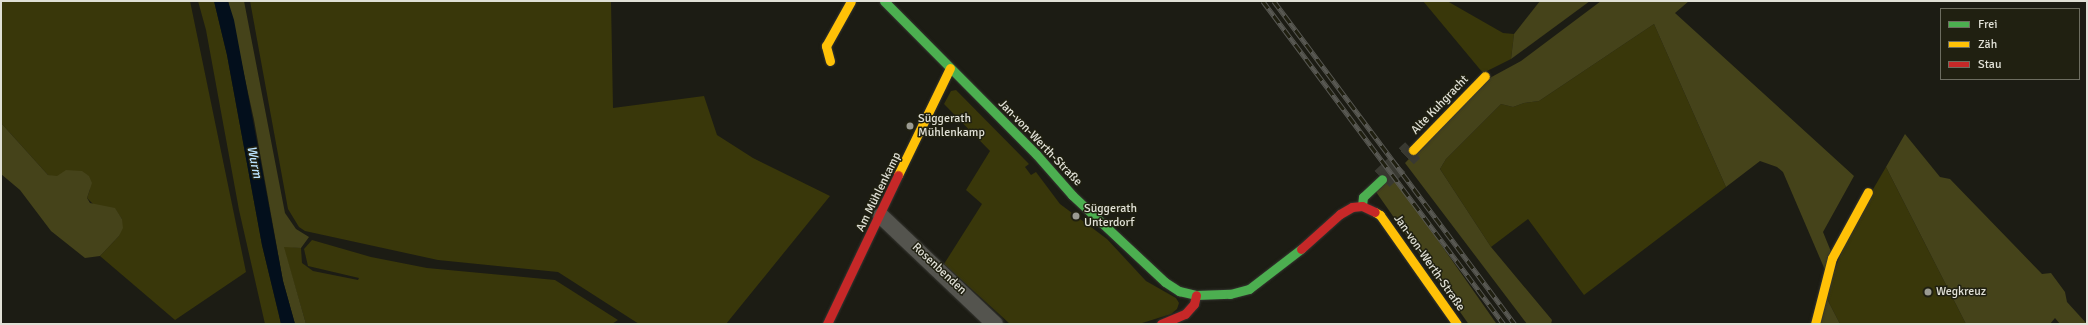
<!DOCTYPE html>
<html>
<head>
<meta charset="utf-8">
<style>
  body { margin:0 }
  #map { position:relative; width:2088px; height:325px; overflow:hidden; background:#1c1c14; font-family:Signika,sans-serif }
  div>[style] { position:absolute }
  .green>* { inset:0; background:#39370a }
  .forest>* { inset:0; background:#45431a; transform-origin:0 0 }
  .water>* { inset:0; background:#030f1c }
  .secondary-tunnel>* { height:22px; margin-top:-11px; transform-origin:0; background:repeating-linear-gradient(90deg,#393931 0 22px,transparent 0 33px) }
  .roads { filter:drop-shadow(0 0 1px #353530) drop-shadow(0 0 1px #353530) }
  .street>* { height:16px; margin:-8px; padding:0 8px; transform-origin:8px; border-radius:8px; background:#54544e }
  .fast>* { height:9px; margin:-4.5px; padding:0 4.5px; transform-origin:4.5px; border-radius:4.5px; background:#4caf50 }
  .slow>* { height:9px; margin:-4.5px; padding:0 4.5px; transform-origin:4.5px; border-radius:4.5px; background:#ffc107 }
  .jam>* { height:9px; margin:-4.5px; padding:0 4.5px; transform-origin:4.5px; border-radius:4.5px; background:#c62828 }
  .rail>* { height:4.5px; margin-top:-2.25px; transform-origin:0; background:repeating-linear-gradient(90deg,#202011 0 9px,#585852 0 18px); box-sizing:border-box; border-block:1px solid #585852 }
  .dots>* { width:11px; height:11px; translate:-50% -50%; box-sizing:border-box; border:2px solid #202011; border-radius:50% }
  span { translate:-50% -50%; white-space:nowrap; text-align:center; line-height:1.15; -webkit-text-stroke:3px #202011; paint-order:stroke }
  .street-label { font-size:12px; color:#e0e0d6 }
  .poi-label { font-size:12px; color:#e0e0d6 }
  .left { translate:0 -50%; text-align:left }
  .water-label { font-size:13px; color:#bbe3fe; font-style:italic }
  .frame { position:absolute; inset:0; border:2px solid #e0e0d6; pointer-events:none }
  .legend { position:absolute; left:1940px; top:8px; width:140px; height:72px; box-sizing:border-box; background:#202011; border:1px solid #6d6d60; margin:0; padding:5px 7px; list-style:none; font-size:12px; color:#e0e0d6 }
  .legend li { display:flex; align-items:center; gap:8px; height:20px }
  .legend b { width:20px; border:1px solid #6d6d60 }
</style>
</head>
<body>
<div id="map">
  <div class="green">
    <i style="clip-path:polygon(1px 1px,190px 1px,246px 272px,175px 320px,100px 256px,119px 236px,122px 219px,115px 209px,95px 206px,87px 198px,90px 189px,48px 175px,1px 123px)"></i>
    <i style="clip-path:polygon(198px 1px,214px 1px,227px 55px,262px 245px,281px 324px,265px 324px,239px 210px,206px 30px)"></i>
    <i style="clip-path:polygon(250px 1px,611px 1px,613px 108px,704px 96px,717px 135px,753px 158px,830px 196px,726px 324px,639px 324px,558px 272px,438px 260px,305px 231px,299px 227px,288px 209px)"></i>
    <i style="clip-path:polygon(1423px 1px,1447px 1px,1503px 33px,1514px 34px,1511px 59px,1483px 73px)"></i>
    <i style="clip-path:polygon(1654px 24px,1726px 187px,1584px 295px,1528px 219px,1491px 247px,1440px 169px,1446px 159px,1501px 104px,1513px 107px,1524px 103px,1539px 101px)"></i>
    <i style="clip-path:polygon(956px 90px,1029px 164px,1025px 167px,1031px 175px,1036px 172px,1060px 204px,1107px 239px,1146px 281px,1176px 298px,1179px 303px,1177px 309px,1171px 314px,1139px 324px,1010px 324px,944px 264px,982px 204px,966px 190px,990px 151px,944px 104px,951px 91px)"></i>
    <i style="clip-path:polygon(1886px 167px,1966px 324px,1840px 324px,1825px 295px,1851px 227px)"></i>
    <i style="clip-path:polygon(312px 240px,371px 257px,427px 268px,555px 280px,618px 320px,612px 324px,306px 324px,283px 246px,301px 248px,302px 263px,313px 271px,358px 280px,359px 278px,308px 266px,304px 249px)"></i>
  </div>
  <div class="forest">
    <i style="clip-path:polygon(228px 1px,244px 1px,285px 213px,296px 229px,309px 237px,301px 248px,284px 247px,306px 324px,295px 324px,283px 281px,254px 120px)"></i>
    <i style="clip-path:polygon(1540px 1px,1590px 1px,1511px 59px,1514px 34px)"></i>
    <i style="clip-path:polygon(1601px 1px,1689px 1px,1675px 13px,1854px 176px,1823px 232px,1832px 254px,1825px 270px,1783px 172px,1777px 167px,1760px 161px,1726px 187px,1654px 24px,1539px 101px,1524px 103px,1513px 107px,1501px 104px,1446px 159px,1440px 169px,1491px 247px,1552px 320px,1551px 324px,1527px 324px,1405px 163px,1486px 80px,1521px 61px)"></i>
    <i style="clip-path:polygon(1px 123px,48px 175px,57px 176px,66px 170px,82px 171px,89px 176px,92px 183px,87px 198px,90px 203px,115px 208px,122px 219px,123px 228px,119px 236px,100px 256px,85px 258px,51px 231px,20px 190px,1px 174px)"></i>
    <i style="clip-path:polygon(1905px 134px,1940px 177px,1950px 179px,2042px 274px,2051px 273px,2065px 292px,2067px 302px,2087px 324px,2060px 324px,2055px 318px,2050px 324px,1966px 324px,1886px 167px)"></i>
    <i style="left:1393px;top:176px;width:181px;height:23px;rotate:55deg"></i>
    <i style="clip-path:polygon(1825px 295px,1840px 324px,1819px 324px)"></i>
  </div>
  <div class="water">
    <i style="clip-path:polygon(214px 1px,228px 1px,234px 20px,283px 281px,295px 324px,281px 324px,279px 315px,262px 245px,227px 55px)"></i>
  </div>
  <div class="secondary-tunnel">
    <i style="left:1382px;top:179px;width:42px;rotate:-43.1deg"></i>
  </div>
  <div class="roads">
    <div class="street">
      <i style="left:881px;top:216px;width:157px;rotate:43.5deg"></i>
    </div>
    <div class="fast">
      <i style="left:884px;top:1px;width:216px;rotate:45.2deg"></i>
      <i style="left:1036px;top:154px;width:55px;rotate:48.7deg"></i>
      <i style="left:1072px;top:195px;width:127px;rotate:43.1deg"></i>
      <i style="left:1165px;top:282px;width:17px;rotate:33deg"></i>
      <i style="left:1179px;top:291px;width:17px;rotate:13deg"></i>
      <i style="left:1196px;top:295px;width:34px;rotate:-2deg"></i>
      <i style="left:1230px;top:294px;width:20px;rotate:-15deg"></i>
      <i style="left:1249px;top:289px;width:66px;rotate:-37.6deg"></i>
      <i style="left:1362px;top:206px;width:9px;rotate:-84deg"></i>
      <i style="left:1363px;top:197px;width:26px;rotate:-43deg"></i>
    </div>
    <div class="slow">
      <i style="left:830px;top:61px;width:16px;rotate:-105deg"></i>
      <i style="left:826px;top:46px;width:51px;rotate:-60.9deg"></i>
      <i style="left:1413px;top:150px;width:103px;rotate:-45.8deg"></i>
      <i style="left:898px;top:175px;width:119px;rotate:-64.1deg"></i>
      <i style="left:1375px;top:212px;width:6px;rotate:31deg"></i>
      <i style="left:1380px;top:215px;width:133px;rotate:54.8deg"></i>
      <i style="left:1815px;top:324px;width:68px;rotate:-75.6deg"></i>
      <i style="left:1832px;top:258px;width:75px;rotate:-61.4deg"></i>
    </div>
    <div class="jam">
      <i style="left:1301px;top:249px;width:52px;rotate:-41.9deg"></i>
      <i style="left:1340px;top:214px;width:14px;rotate:-30deg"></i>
      <i style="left:1352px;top:207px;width:10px;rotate:-6deg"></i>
      <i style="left:1362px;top:206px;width:14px;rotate:25deg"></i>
      <i style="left:827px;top:324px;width:165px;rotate:-64.5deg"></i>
      <i style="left:1161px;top:324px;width:26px;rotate:-23deg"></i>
      <i style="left:1185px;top:314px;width:13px;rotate:-48deg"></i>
      <i style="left:1194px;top:304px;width:9px;rotate:-77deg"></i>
    </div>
  </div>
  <div class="rail">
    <i style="left:1263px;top:1px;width:403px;rotate:53.3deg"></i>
    <i style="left:1274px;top:1px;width:403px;rotate:53.3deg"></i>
  </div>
  <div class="dots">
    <i style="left:910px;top:126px;background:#9b9b92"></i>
    <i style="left:1076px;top:216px;background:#9b9b92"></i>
    <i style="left:1928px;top:292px;background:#9b9b92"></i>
  </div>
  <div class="street-label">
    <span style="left:1440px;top:105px;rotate:-46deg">Alte Kuhgracht</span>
    <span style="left:1040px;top:143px;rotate:46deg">Jan-von-Werth-Straße</span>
    <span style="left:879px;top:192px;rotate:-64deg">Am Mühlenkamp</span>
    <span style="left:1429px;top:263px;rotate:55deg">Jan-von-Werth-Straße</span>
    <span style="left:939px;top:269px;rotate:43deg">Rosenbenden</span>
  </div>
  <div class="poi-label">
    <span class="left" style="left:918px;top:126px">Süggerath<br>Mühlenkamp</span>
    <span class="left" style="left:1084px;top:216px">Süggerath<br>Unterdorf</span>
    <span class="left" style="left:1936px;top:292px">Wegkreuz</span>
  </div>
  <div class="water-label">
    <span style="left:254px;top:162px;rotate:78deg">Wurm</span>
  </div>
  <div class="frame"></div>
  <ul class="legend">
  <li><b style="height:5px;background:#4caf50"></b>Frei</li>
  <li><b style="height:5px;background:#ffc107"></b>Zäh</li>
  <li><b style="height:5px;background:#c62828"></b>Stau</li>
  </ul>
</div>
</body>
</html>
